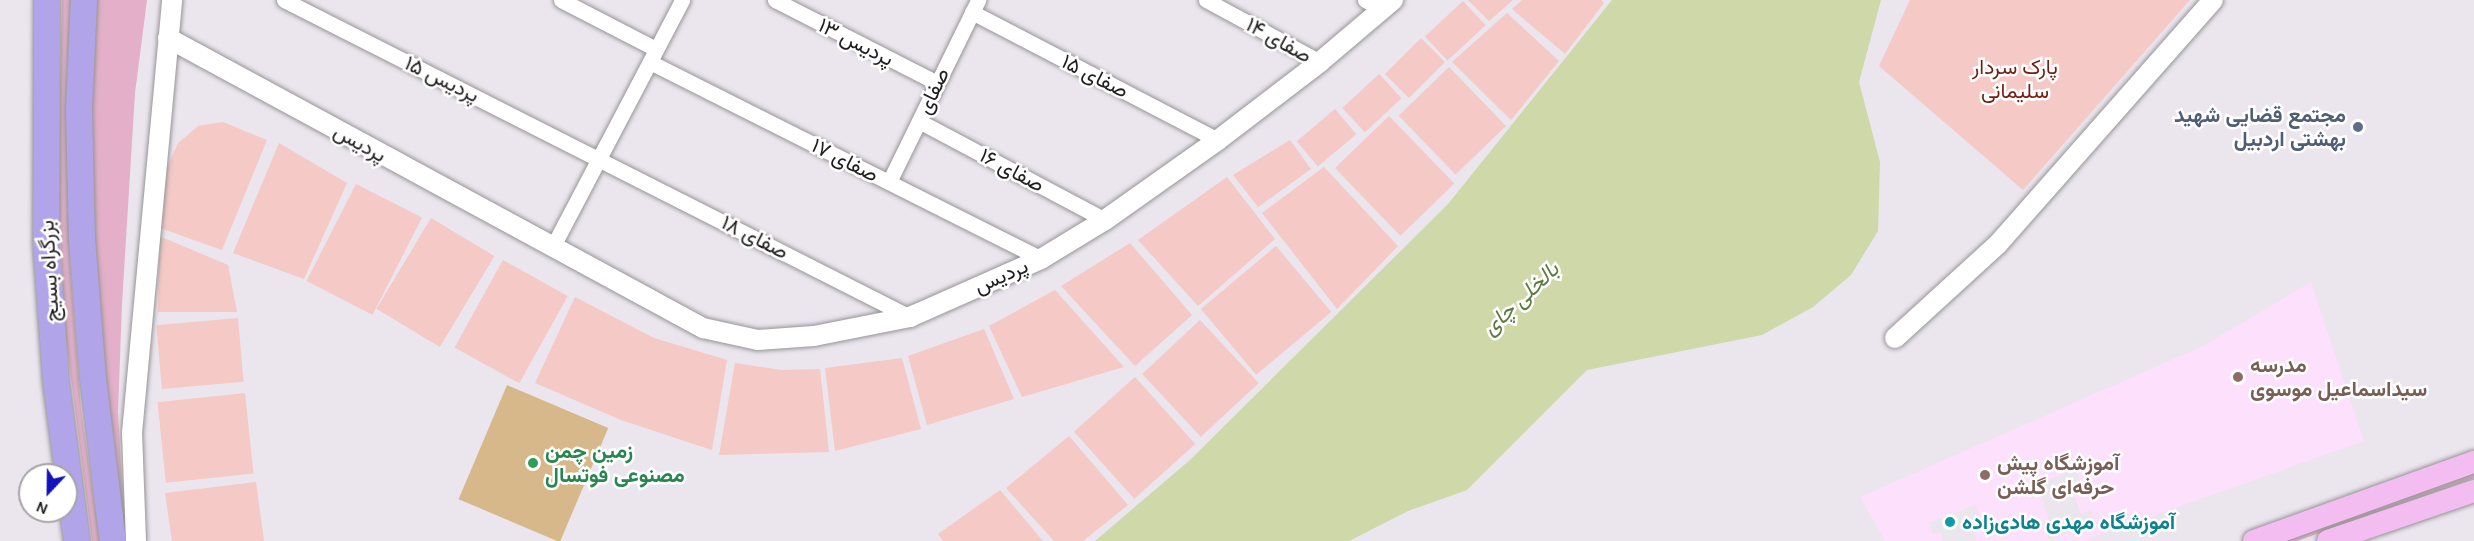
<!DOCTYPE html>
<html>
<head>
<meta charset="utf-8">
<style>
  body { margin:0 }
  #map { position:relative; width:2474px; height:541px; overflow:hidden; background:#ebe5ee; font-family:Karla,Vazirmatn,sans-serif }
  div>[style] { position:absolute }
  .education>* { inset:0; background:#fce0fc }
  .grass>* { inset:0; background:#e4afc9 }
  .park>* { inset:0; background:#f4c9c6; transform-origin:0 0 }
  .pitch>* { inset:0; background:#d6b88a; transform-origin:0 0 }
  .water>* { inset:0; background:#ced8a9 }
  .roads { filter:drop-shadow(0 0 2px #959595) drop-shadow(0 0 2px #959595) }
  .minor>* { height:15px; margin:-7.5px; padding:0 7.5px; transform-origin:7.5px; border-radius:7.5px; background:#fff }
  .tertiary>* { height:20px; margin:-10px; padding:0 10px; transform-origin:10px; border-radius:10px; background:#fff }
  .secondary>* { height:22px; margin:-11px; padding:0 11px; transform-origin:11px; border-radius:11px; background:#f4bdf1 }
  .trunk>* { height:26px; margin:-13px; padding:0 13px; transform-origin:13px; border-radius:13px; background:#b2a4e9 }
  .dots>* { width:16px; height:16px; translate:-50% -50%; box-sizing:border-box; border:3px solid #fff; border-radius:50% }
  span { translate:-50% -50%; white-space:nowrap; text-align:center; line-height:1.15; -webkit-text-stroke:5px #fff; paint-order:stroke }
  .street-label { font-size:21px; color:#1e1e1e }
  .park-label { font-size:21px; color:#731d15 }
  .service-label { font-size:21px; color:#4e5e75; font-weight:700 }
  .right { translate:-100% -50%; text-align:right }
  .education-label { font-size:21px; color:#785e54; font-weight:700 }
  .left { translate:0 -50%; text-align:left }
  .leisure-label { font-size:21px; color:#27864d; font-weight:700 }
  .culture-label { font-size:21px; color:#0d838f; font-weight:700 }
  .water-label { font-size:22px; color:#5c793f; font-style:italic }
  .north { position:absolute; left:18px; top:463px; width:60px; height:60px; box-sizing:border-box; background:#fff; border:2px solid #a5a5a5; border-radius:50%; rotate:202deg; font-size:16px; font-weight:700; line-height:24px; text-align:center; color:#1e1e1e }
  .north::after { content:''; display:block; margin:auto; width:21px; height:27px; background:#1213ba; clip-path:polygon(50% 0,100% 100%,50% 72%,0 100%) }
</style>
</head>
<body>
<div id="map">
  <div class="education">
    <i style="clip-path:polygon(evenodd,2311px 282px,2364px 441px,2083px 541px,1977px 541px,1970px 521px,1979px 517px,1975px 505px,1929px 523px,1933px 534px,1940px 532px,1943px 541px,1885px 541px,1860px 497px,2203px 346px,2311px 282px,2075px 469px,2080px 481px,2070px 485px,2081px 514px,2091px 510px,2095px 524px,2049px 540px,2045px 529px,2051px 526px,2041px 496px,2033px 498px,2029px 487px,2075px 469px)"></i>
  </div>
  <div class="grass">
    <i style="clip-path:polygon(62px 0,71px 0,66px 103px,70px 262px,81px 409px,100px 541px,92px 541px,65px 331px,58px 183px)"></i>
    <i style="clip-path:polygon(96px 0,147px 0,135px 93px,122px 304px,118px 412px,125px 540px,96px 298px,91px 92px)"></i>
    <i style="clip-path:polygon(2474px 470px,2474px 478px,2297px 541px,2272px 541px)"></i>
  </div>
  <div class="park">
    <i style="clip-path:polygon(1468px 0,1513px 0,1489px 21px)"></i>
    <i style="clip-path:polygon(1522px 0,1601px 0,1604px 3px,1565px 54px,1512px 9px)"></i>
    <i style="clip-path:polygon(1910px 0,2190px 0,2023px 190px,1879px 66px)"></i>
    <i style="left:1463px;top:1px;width:33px;height:52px;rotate:47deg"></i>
    <i style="clip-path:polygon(1507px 13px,1559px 61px,1511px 120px,1452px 62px)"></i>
    <i style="left:1421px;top:38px;width:34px;height:51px;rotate:45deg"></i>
    <i style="left:1449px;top:67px;width:82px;height:70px;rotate:46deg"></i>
    <i style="left:1379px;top:74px;width:33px;height:50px;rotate:47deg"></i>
    <i style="left:1335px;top:109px;width:33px;height:50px;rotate:50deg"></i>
    <i style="left:1389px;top:116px;width:94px;height:75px;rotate:46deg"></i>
    <i style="clip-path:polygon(223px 122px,267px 140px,222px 250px,160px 228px,166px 170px,178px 143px,198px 126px)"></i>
    <i style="clip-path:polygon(1290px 140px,1311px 169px,1258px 207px,1233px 175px)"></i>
    <i style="clip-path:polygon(279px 143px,347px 183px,304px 279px,233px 253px)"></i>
    <i style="clip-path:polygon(1324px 167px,1398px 246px,1337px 309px,1262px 213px)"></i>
    <i style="clip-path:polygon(1227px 177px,1275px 239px,1198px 306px,1138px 240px)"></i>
    <i style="left:356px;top:184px;width:74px;height:109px;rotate:27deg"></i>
    <i style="left:431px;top:218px;width:74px;height:106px;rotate:31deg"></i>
    <i style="clip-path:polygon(159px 236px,228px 265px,237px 312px,158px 312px)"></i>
    <i style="clip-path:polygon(1130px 243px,1192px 315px,1135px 366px,1061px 286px)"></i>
    <i style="left:1276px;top:246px;width:86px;height:98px;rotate:50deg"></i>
    <i style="left:503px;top:260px;width:74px;height:100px;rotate:29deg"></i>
    <i style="clip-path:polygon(1055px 290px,1124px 367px,1022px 397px,989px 326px)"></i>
    <i style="clip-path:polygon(575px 297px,654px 338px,727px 360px,712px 450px,621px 420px,535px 383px)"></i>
    <i style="left:238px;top:318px;width:64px;height:82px;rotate:85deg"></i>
    <i style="left:1200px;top:320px;width:86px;height:79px;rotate:47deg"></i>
    <i style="clip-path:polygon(984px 329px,1014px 399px,927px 425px,908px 356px)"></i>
    <i style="clip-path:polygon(902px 358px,921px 429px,835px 451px,825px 368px)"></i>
    <i style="clip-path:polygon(735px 363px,781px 370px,820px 369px,829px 452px,719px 455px)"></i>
    <i style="left:1135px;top:377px;width:90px;height:82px;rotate:48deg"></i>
    <i style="left:245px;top:393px;width:81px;height:88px;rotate:84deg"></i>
    <i style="clip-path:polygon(1069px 436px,1128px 505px,1083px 541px,1054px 541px,1006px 488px)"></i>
    <i style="clip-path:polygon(256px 482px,264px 541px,172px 541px,165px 493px)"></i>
    <i style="clip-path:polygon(1000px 490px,1043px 541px,943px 541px,938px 534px)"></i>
  </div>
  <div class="pitch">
    <i style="left:507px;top:385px;width:110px;height:124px;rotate:23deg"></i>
  </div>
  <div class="water">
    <i style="clip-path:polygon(1612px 0,1881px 0,1859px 82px,1880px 162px,1878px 231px,1851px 275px,1813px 307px,1762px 335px,1587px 370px,1467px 490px,1408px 511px,1349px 541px,1095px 541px,1190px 460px,1448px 204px)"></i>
  </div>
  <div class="roads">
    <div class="minor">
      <i style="left:284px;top:0;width:702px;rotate:26.86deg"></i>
      <i style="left:561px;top:0;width:107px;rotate:27.3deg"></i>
      <i style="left:775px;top:0;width:182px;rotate:27.1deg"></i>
      <i style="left:1206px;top:0;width:130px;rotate:28.5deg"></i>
      <i style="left:1365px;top:0;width:20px;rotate:27deg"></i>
      <i style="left:972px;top:12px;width:277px;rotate:27.5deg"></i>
      <i style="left:650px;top:62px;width:438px;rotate:26.7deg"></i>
      <i style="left:919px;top:121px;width:211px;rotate:28deg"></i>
      <i style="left:889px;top:182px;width:203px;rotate:-63.9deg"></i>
      <i style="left:552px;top:248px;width:280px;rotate:-62.3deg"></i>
    </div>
    <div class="tertiary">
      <i style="left:168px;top:38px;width:609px;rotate:28.46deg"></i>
      <i style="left:703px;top:328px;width:56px;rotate:12.3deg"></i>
      <i style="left:758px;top:340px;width:56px;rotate:-4.1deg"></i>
      <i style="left:814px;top:336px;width:98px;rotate:-11.2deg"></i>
      <i style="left:910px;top:317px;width:143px;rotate:-23.9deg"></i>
      <i style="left:1041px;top:259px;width:75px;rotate:-31.4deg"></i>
      <i style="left:1105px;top:220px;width:138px;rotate:-35.3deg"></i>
      <i style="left:1218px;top:140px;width:128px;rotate:-37.4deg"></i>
      <i style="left:1320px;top:62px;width:96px;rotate:-40.3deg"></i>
      <i style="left:1895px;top:338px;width:139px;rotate:-42.4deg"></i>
      <i style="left:1998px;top:244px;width:325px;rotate:-48.6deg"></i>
      <i style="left:136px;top:541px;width:108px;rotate:-92.1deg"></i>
      <i style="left:132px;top:433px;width:435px;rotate:-84.7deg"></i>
    </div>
    <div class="secondary">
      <i style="left:2254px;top:541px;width:234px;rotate:-19.8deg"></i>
      <i style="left:2328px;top:541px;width:154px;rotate:-18.9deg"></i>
    </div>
    <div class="trunk">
      <i style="left:47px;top:0;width:242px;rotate:90.2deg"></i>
      <i style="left:46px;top:242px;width:140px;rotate:85.9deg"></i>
      <i style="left:56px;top:382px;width:160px;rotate:82.5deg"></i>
      <i style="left:84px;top:0;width:109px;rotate:92.6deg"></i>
      <i style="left:79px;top:109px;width:130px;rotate:88.7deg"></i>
      <i style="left:82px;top:239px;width:140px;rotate:85.5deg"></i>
      <i style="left:93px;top:379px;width:163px;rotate:83deg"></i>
    </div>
  </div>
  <div class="dots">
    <i style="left:2358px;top:127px;background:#5c6f8a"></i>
    <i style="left:2238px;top:377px;background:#8d6e63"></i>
    <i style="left:533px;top:463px;background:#2e9e5b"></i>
    <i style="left:1985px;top:475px;background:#8d6e63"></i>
    <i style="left:1950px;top:522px;background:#0f9aa8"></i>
  </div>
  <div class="street-label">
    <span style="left:1279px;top:40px;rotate:29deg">صفای ۱۴</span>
    <span style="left:856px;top:42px;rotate:27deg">پردیس ۱۳</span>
    <span style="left:1095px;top:76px;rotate:27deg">صفای ۱۵</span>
    <span style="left:442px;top:79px;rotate:26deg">پردیس ۱۵</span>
    <span style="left:933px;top:91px;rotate:-64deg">صفای</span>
    <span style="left:360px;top:143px;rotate:29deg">پردیس</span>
    <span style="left:845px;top:160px;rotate:27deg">صفای ۱۷</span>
    <span style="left:1012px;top:170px;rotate:28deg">صفای ۱۶</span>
    <span style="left:755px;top:237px;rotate:27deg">صفای ۱۸</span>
    <span style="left:49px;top:271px;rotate:-93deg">بزرگراه بسیج</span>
    <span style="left:1001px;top:276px;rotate:-24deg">پردیس</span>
  </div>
  <div class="park-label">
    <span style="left:2015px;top:79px">پارک سردار<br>سلیمانی</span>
  </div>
  <div class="service-label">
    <span class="right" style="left:2346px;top:127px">مجتمع قضایی شهید<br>بهشتی اردبیل</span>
  </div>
  <div class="education-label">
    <span class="left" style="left:2250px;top:377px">مدرسه<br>سیداسماعیل موسوی</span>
    <span class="left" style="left:1997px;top:475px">آموزشگاه پیش<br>حرفه‌ای گلشن</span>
  </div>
  <div class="leisure-label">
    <span class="left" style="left:545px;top:463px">زمین چمن<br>مصنوعی فوتسال</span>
  </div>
  <div class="culture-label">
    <span class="left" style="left:1962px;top:522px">آموزشگاه مهدی هادی‌زاده</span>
  </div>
  <div class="water-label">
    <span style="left:1521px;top:299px;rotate:-43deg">بالخلی چای</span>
  </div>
  <div class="north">N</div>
</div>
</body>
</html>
